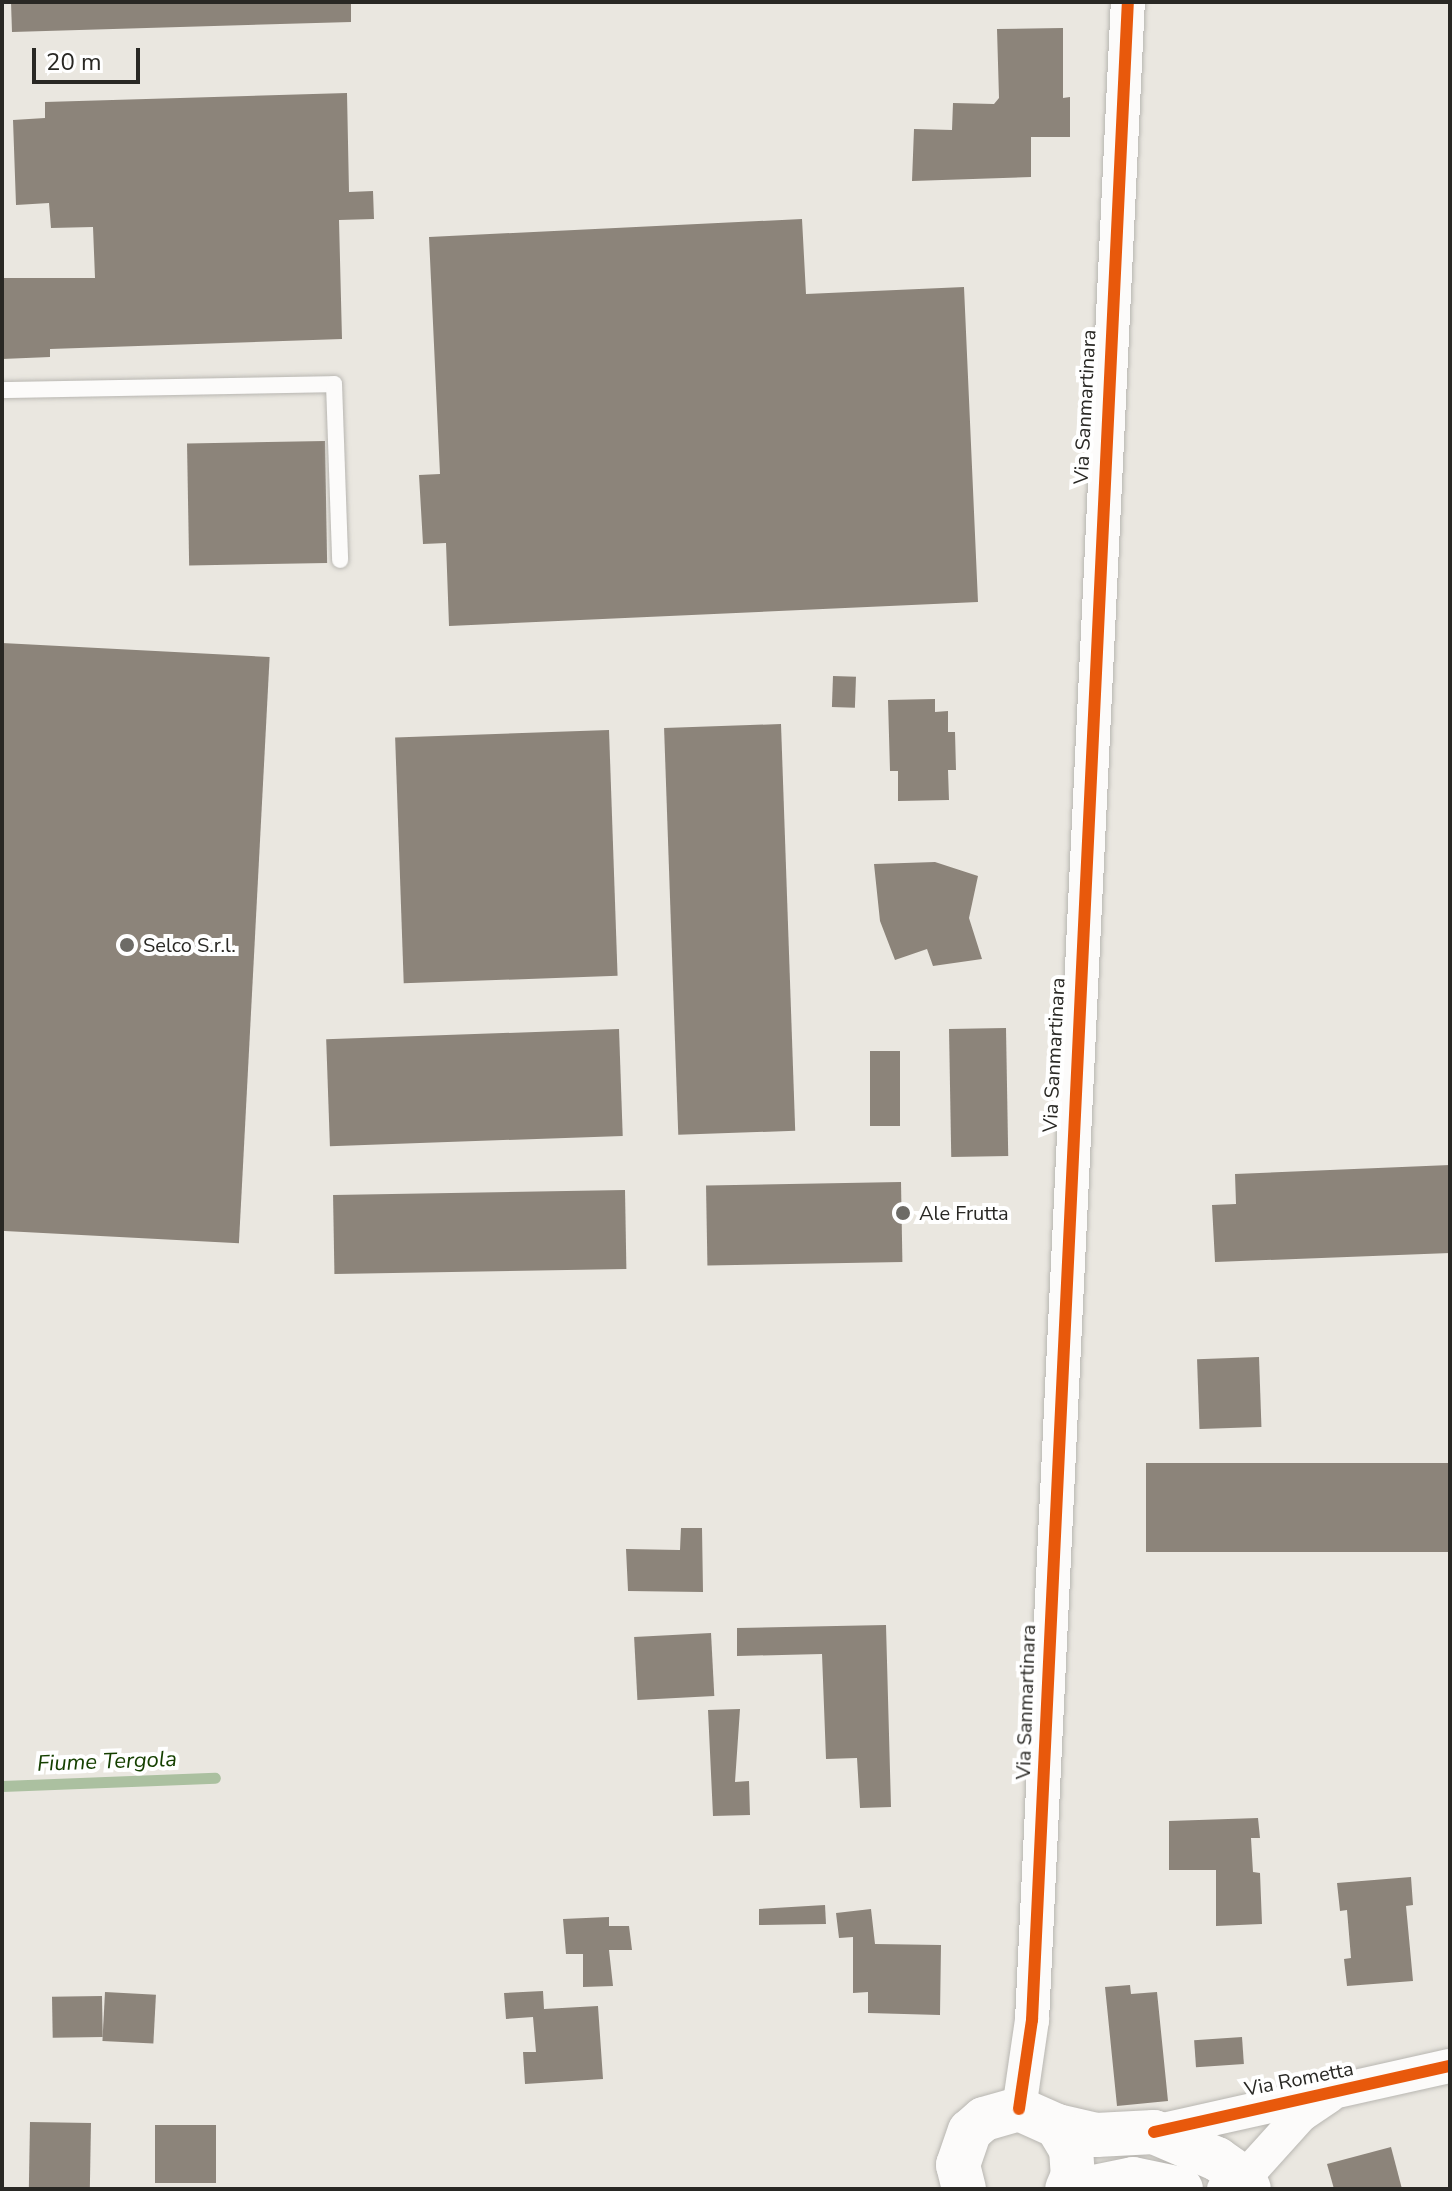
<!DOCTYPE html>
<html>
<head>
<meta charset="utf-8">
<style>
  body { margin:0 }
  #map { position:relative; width:1452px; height:2191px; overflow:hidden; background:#eae7e0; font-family:"Nunito Sans",sans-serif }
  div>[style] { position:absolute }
  .stream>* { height:11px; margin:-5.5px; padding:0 5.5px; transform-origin:5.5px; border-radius:5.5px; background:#abc0a0 }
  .building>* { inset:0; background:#8c847a; transform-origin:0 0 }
  .roads { filter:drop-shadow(0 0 2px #b8b6b1) drop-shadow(0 0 2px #b8b6b1) }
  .service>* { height:16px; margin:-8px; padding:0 8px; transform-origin:8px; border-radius:8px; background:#fcfbfa }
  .minor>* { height:34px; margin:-17px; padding:0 17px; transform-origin:17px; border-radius:17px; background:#fcfbfa }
  .secondary>* { height:44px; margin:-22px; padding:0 22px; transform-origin:22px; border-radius:22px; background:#fcfbfa }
  .cycleway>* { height:12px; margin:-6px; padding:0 6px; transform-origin:6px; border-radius:6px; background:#e8590c }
  .dots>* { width:22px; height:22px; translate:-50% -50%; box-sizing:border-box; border:4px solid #fff; border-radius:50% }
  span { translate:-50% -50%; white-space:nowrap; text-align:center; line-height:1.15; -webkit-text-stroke:8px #fff; paint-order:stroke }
  .street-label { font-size:20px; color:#292824 }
  .poi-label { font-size:20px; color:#292824 }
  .left { translate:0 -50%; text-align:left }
  .water-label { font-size:22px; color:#154000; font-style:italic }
  .frame { position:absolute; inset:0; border:4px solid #292824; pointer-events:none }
  .scale { position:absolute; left:32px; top:48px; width:108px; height:36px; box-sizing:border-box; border:4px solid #292824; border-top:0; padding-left:10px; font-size:24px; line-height:28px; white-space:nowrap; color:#292824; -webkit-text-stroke:6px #fff; paint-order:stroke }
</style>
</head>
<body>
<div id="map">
  <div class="stream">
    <i style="left:2px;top:1786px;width:213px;rotate:-2.2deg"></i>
  </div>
  <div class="building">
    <i style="clip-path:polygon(11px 2px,351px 2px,351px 22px,12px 32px)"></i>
    <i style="clip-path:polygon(1063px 28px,1063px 98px,1070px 97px,1070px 137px,1031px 137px,1031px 177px,912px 181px,914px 129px,952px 130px,953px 103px,994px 104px,999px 98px,997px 29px)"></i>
    <i style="clip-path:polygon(347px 93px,349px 192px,373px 191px,374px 219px,339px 220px,342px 339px,50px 349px,50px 357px,2px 359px,2px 278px,95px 278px,93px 227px,51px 228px,49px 203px,16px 205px,13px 120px,45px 118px,45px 102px)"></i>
    <i style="clip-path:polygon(802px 219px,806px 294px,964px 287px,978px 602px,449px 626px,446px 543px,423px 544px,419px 475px,440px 474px,429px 237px)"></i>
    <i style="left:325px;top:441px;width:122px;height:138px;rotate:89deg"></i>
    <i style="left:2px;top:643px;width:268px;height:587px;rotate:3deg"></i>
    <i style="left:833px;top:676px;width:23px;height:31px;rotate:2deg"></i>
    <i style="clip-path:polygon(935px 699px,935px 712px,948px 711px,948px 732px,955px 732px,956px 770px,948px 770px,949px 800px,898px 801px,898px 771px,890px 771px,888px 700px)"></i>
    <i style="left:781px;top:724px;width:407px;height:117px;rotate:88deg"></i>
    <i style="left:609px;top:730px;width:246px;height:214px;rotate:88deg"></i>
    <i style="clip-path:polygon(935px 862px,978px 876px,969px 918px,982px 959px,933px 966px,927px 949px,895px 960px,880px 921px,874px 864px)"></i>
    <i style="left:1006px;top:1028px;width:128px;height:57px;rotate:89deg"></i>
    <i style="left:619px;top:1029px;width:107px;height:293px;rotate:88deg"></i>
    <i style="left:870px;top:1051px;width:30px;height:75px"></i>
    <i style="clip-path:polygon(1450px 1165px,1450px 1253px,1215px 1262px,1212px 1205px,1236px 1204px,1235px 1174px)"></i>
    <i style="left:901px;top:1182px;width:80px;height:195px;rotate:89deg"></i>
    <i style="left:625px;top:1190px;width:79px;height:292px;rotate:89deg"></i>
    <i style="left:1259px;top:1357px;width:70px;height:62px;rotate:88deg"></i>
    <i style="left:1450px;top:1463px;width:89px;height:304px;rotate:90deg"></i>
    <i style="clip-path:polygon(681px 1528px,702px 1528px,703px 1592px,628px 1591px,626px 1549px,680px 1550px)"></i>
    <i style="clip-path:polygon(886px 1625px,891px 1807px,860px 1808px,857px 1758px,826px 1759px,822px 1654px,737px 1656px,737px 1628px)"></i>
    <i style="left:711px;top:1633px;width:63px;height:77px;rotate:87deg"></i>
    <i style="clip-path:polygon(740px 1709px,735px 1782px,749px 1781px,750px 1815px,713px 1816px,708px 1710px)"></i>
    <i style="clip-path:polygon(1258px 1818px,1260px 1838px,1251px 1838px,1253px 1872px,1260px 1873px,1262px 1924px,1216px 1926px,1216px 1870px,1169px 1870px,1169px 1821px)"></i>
    <i style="clip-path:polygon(1411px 1877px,1413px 1905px,1406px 1906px,1413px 1981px,1347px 1986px,1344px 1959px,1351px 1958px,1347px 1910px,1340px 1911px,1337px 1883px)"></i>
    <i style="clip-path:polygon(825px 1905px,826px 1924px,759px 1925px,759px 1909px)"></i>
    <i style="clip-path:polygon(871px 1909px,875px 1944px,941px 1945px,940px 2015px,868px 2013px,868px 1992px,853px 1993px,853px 1937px,839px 1938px,836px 1913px)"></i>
    <i style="clip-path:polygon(609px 1917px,609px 1926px,629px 1926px,632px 1950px,609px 1950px,613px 1986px,583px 1987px,583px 1954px,566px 1954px,563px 1919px)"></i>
    <i style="clip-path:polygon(1130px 1985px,1131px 1994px,1157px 1992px,1168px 2101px,1117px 2106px,1105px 1987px)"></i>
    <i style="clip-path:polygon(543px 1991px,544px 2009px,598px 2006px,603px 2079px,525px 2084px,523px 2052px,536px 2052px,533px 2017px,506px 2019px,504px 1993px)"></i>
    <i style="left:105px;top:1992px;width:51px;height:49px;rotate:3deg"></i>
    <i style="left:102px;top:1996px;width:41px;height:50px;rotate:89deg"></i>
    <i style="left:1242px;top:2037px;width:27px;height:48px;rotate:86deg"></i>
    <i style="left:30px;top:2122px;width:61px;height:67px;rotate:1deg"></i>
    <i style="left:155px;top:2125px;width:61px;height:58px"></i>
    <i style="clip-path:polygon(1391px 2147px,1402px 2189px,1334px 2189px,1327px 2164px)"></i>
  </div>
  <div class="roads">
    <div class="service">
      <i style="left:2px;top:390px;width:332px;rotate:-1deg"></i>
      <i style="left:334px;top:384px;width:176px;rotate:88deg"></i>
    </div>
    <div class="minor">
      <i style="left:1019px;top:2109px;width:90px;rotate:-81.7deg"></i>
      <i style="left:1032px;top:2020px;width:2020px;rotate:-87.28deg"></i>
      <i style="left:1154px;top:2132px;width:303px;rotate:-12.6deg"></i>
      <i style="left:1224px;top:2189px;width:23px;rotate:-29deg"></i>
      <i style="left:1244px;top:2178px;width:85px;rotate:-47.9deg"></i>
      <i style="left:1301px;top:2115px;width:34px;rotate:-34deg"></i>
    </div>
    <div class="secondary">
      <i style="left:1057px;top:2126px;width:40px;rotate:13deg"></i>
      <i style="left:1096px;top:2135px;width:58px;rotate:-3deg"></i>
      <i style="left:1154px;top:2132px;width:69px;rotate:23.2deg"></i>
      <i style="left:1217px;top:2159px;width:33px;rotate:35deg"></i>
      <i style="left:1244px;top:2178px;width:12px;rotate:66deg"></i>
      <i style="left:964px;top:2189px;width:25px;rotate:-104deg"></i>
      <i style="left:958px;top:2165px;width:36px;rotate:-71deg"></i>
      <i style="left:970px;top:2131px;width:18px;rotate:-41deg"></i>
      <i style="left:984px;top:2119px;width:36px;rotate:-16deg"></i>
      <i style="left:1019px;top:2109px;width:42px;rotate:24.1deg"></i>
      <i style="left:1057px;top:2126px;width:27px;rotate:59deg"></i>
      <i style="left:1071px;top:2149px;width:26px;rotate:86deg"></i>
      <i style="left:1073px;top:2175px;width:15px;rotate:113deg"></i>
      <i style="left:1084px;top:2189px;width:50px;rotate:-11.5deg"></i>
      <i style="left:1133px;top:2179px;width:49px;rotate:11.8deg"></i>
    </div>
  </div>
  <div class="cycleway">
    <i style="left:1019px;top:2109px;width:90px;rotate:-81.7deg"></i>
    <i style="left:1032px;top:2020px;width:2020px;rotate:-87.28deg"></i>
    <i style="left:1154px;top:2132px;width:303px;rotate:-12.6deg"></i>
  </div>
  <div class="dots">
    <i style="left:127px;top:945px;background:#6d6b66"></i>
    <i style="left:903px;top:1213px;background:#6d6b66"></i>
  </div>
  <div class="street-label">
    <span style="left:1085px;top:407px;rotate:-87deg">Via Sanmartinara</span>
    <span style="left:1054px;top:1055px;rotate:-87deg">Via Sanmartinara</span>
    <span style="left:1026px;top:1702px;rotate:-88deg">Via Sanmartinara</span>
    <span style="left:1299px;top:2079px;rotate:-11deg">Via Rometta</span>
  </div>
  <div class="poi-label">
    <span class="left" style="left:143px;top:945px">Selco S.r.l.</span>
    <span class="left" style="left:919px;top:1213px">Ale Frutta</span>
  </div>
  <div class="water-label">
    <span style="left:107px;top:1762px;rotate:-2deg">Fiume Tergola</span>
  </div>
  <div class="frame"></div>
  <div class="scale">20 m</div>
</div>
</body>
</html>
